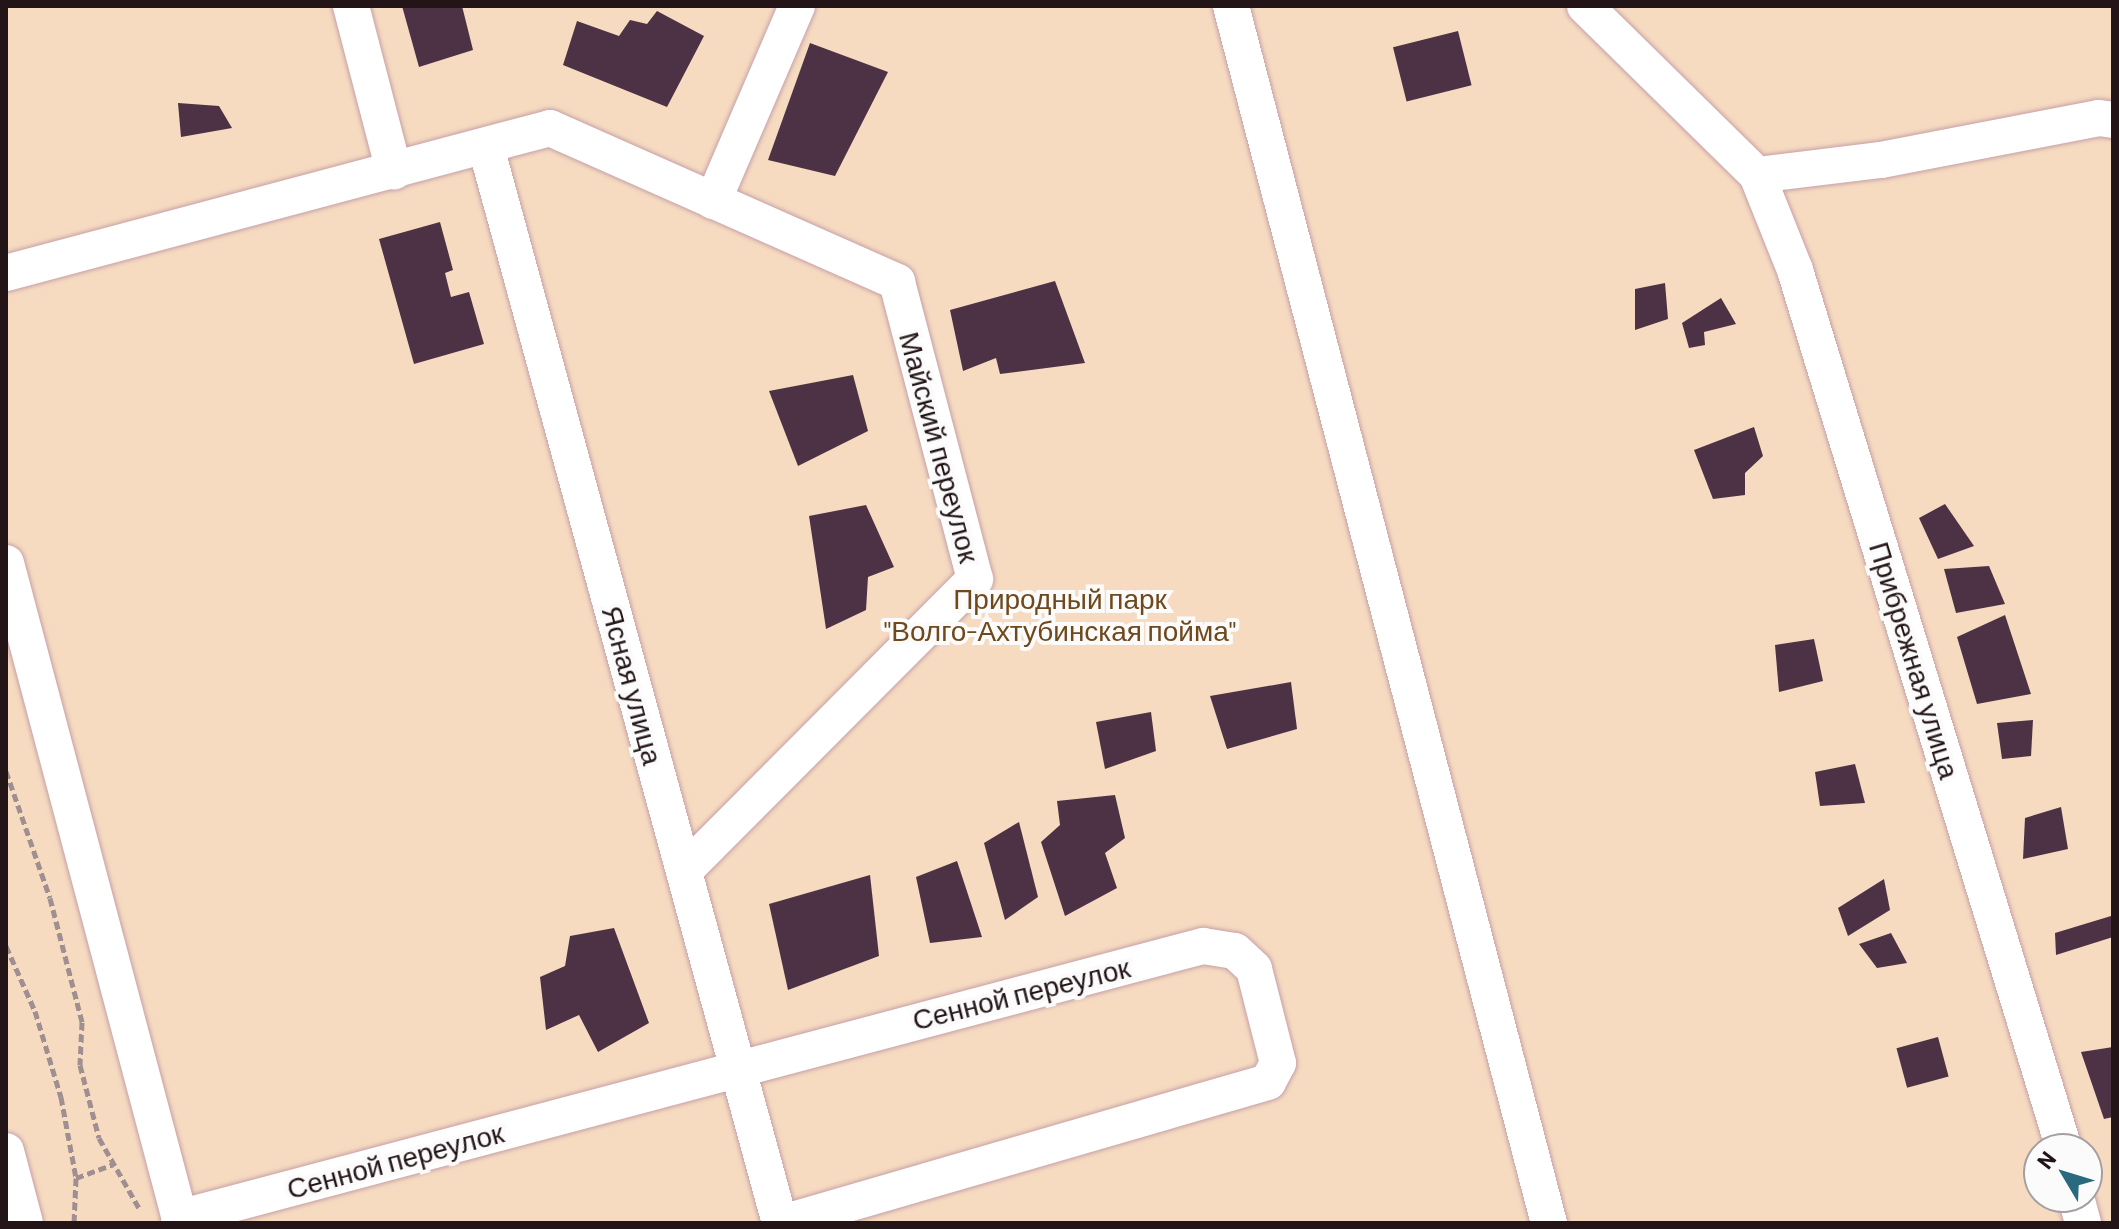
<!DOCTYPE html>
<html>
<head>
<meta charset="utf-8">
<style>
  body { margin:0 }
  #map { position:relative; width:2119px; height:1229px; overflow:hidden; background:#fae9eb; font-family:Barlow,sans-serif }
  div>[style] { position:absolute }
  .green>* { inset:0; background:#f6dbc1 }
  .building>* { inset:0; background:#4c3244; transform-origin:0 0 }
  .path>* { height:5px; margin-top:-2.5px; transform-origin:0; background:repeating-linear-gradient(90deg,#9f8f91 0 8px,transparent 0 12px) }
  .roads { filter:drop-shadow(0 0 2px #c7a0a6) drop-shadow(0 0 2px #c7a0a6) }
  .minor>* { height:36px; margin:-18px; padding:0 18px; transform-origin:18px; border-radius:18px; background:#fff }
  span { translate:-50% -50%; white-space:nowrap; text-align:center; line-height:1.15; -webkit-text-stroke:8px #fbfbfb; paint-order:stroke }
  .street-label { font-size:28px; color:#231517 }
  .park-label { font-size:28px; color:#6f481b }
  .frame { position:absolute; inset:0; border:8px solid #231517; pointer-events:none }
  .north { position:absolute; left:2023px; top:1133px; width:80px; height:80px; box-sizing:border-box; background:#fbfbfb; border:2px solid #a59fa0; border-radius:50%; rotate:308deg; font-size:22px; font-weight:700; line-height:32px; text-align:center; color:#231517 }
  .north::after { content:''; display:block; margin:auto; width:28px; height:36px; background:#296a7e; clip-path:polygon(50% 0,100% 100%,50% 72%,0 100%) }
</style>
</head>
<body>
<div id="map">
  <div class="green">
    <i style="clip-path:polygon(evenodd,6px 6px,2113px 6px,2113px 1223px,6px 1223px,6px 6px,2039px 1149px,2087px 1149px,2087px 1197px,2039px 1197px,2039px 1149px)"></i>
  </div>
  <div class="building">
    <i style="clip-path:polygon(402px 6px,462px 6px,473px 50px,419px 67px)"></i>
    <i style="clip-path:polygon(657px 11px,704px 36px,667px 107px,563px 65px,577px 21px,619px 36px,630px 20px,647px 24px)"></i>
    <i style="left:1458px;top:31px;width:56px;height:67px;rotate:76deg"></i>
    <i style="clip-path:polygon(810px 43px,888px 72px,835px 176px,768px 160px)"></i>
    <i style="clip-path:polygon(178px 103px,219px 106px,232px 128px,181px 137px)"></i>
    <i style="clip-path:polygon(440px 222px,453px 270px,445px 273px,451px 297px,469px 292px,484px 344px,414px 364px,379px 239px)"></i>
    <i style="clip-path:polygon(1055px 281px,1085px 363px,1000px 374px,996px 358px,963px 371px,950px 310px)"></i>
    <i style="clip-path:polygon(1665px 283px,1668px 319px,1635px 330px,1635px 289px)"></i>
    <i style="clip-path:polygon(1721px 298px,1736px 324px,1704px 332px,1705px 345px,1689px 348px,1682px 323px)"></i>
    <i style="clip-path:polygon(853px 375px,868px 431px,798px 466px,769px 391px)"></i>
    <i style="clip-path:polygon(1754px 427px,1763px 456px,1745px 473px,1745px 495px,1713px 499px,1694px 450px)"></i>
    <i style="clip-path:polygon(1945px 504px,1974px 546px,1938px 559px,1919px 518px)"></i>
    <i style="clip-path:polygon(866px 505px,894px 567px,868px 577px,866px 610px,826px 629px,809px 516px)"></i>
    <i style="clip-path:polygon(1989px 566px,2005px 604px,1956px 613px,1944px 569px)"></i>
    <i style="clip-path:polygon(2005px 615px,2031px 694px,1977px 704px,1957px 637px)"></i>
    <i style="clip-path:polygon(1814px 639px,1823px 681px,1779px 692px,1775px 645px)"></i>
    <i style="clip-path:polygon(1291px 682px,1297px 729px,1227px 749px,1210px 696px)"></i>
    <i style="clip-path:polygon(1151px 712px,1156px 751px,1105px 769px,1096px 722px)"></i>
    <i style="clip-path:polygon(2033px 720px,2031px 756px,2002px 759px,1997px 723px)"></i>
    <i style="clip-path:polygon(1855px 764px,1865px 803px,1820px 806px,1815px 772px)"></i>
    <i style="clip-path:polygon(1115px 795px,1125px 838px,1105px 853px,1117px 888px,1065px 916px,1041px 842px,1060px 825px,1057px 801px)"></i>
    <i style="clip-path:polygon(2061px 807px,2068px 849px,2023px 859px,2025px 818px)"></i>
    <i style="clip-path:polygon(1019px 822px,1038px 897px,1005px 920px,984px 843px)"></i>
    <i style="clip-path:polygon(957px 861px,982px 937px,930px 943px,916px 877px)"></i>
    <i style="clip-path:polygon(870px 875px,879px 956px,788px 990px,769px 904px)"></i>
    <i style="clip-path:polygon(1884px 879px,1890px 910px,1848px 936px,1838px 908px)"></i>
    <i style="clip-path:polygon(2111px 916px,2113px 937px,2056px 955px,2055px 933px)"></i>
    <i style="clip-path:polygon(614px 928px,649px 1023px,598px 1052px,579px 1015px,546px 1030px,540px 977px,565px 966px,570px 936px)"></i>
    <i style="clip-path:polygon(1891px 933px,1907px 963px,1877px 968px,1859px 944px)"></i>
    <i style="left:1938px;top:1037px;width:41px;height:43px;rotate:75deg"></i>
    <i style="clip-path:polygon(2113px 1047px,2113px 1117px,2104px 1119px,2081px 1052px)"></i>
  </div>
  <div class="path">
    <i style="left:6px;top:771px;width:134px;rotate:70.9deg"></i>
    <i style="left:50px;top:898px;width:128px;rotate:75.5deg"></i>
    <i style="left:82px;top:1022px;width:43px;rotate:92.7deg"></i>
    <i style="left:80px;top:1065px;width:75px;rotate:75.4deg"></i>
    <i style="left:99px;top:1138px;width:81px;rotate:60.3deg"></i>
    <i style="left:6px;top:946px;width:71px;rotate:66deg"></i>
    <i style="left:35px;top:1011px;width:90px;rotate:73.2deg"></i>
    <i style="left:61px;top:1097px;width:82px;rotate:79.5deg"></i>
    <i style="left:76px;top:1178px;width:45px;rotate:92.5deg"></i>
    <i style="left:76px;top:1178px;width:40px;rotate:-20.2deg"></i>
  </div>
  <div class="roads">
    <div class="minor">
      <i style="left:351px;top:6px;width:171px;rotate:75.4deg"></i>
      <i style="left:1231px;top:6px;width:1258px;rotate:75.36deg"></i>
      <i style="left:1585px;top:6px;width:241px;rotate:44.5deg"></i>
      <i style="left:1757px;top:175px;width:125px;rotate:-6.9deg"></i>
      <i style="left:1881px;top:160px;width:222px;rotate:-10.9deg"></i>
      <i style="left:2099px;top:118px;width:14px;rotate:8deg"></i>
      <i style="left:486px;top:147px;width:1115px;rotate:74.72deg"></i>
      <i style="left:1757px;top:175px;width:102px;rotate:68.2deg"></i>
      <i style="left:1795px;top:270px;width:919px;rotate:72.98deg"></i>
      <i style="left:713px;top:201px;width:212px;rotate:-66.7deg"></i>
      <i style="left:6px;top:273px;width:563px;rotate:-14.92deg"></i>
      <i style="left:550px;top:128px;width:380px;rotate:23.9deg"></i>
      <i style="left:897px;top:282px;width:307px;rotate:75.3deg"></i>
      <i style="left:975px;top:579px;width:412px;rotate:134.9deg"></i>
      <i style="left:6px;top:563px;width:683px;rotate:75.15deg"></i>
      <i style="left:6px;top:1151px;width:74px;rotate:75.2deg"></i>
      <i style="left:2076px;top:1197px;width:27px;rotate:75deg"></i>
      <i style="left:179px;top:1218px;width:1060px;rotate:-14.88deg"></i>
      <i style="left:1203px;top:946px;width:32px;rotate:9deg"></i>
      <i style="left:1235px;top:951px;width:26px;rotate:43deg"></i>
      <i style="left:1254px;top:969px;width:97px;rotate:75.7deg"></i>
      <i style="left:1278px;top:1063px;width:21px;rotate:118deg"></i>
      <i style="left:1268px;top:1082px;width:506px;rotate:163.82deg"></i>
    </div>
  </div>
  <div class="street-label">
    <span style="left:940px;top:447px;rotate:75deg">Майский переулок</span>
    <span style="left:1915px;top:660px;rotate:73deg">Прибрежная улица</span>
    <span style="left:633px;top:685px;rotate:75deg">Ясная улица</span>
    <span style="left:1021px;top:993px;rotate:-14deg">Сенной переулок</span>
    <span style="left:395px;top:1160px;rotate:-15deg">Сенной переулок</span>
  </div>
  <div class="park-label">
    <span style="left:1060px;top:614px">Природный парк<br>"Волго-Ахтубинская пойма"</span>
  </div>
  <div class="frame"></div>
  <div class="north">N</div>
</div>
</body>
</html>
